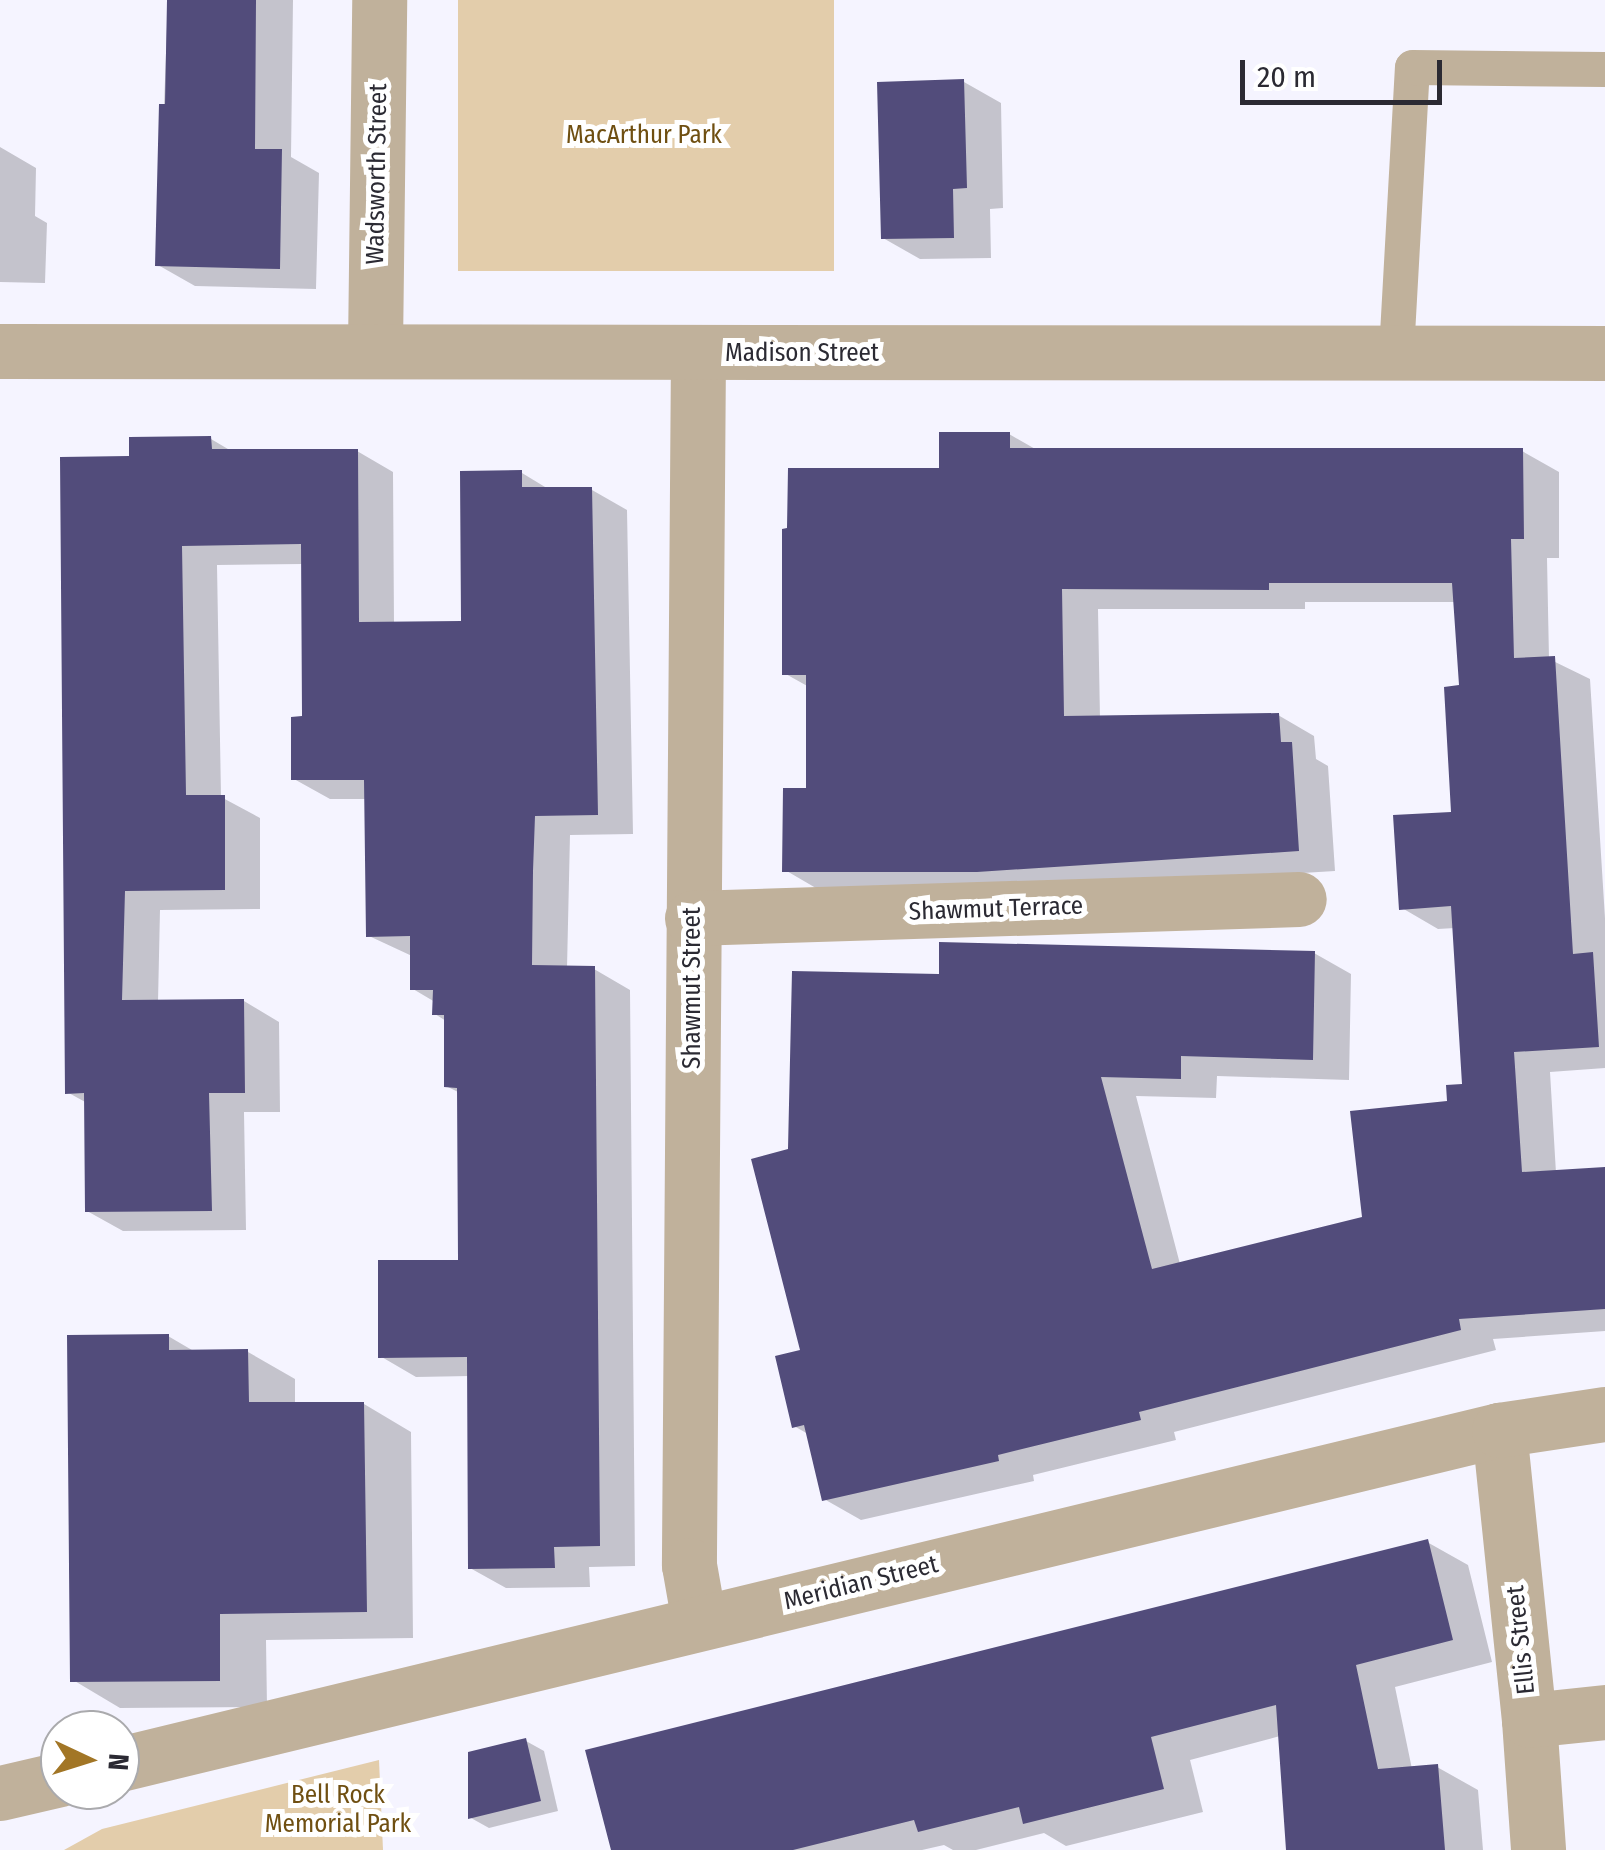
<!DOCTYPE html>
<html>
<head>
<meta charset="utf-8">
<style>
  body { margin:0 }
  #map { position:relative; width:1605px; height:1850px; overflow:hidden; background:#f5f4ff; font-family:"Fira Sans Condensed",sans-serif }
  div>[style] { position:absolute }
  .green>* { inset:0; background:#e3cdab; transform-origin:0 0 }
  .shadow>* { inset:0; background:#0003 }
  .building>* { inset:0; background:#524c7b }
  .service>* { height:35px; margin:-17.5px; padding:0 17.5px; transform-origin:17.5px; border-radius:17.5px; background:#c0b19b }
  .minor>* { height:55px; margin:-27.5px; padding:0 27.5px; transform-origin:27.5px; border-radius:27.5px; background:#c0b19b }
  .tertiary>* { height:55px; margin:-27.5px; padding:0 27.5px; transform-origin:27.5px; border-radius:27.5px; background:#c0b19b }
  span { translate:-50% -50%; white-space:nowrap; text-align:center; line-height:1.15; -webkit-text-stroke:10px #fff; paint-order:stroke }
  .park-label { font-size:25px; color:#6f4f11 }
  .street-label { font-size:25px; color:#2b2a33 }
  .north { position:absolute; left:40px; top:1710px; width:100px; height:100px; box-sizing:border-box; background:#fff; border:2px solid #aaaaad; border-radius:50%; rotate:94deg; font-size:28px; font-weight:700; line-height:40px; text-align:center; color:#2b2a33 }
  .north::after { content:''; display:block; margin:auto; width:35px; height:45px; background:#a27626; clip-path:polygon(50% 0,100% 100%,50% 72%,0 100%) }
  .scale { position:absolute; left:1240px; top:60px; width:202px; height:45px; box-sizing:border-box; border:5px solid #2b2a33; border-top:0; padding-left:12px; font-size:30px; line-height:35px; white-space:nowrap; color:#2b2a33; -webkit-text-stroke:8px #fff; paint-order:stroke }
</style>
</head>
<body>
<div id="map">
  <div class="green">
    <i style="left:458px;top:0;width:376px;height:271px"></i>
    <i style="clip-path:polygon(379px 1760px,383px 1850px,64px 1850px,102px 1829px)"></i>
  </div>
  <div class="shadow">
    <i style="clip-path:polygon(168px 0,293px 0,291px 157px,319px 173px,316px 289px,195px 286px,158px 265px)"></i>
    <i style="clip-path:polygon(964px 82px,1001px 103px,1003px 208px,990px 209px,991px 258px,920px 259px,883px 238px)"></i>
    <i style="clip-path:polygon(0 147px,36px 168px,35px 216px,47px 223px,45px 283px,0 282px)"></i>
    <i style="clip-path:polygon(1009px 434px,1037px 450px,1522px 451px,1559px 472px,1559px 558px,1547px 558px,1549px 659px,1590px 679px,1605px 918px,1605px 1068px,1550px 1072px,1556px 1173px,1605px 1170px,1605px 1331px,1493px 1339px,1496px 1350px,1174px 1432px,1176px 1440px,1033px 1475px,1034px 1481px,861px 1520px,824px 1499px,808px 1434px,794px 1426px,803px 1351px,791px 1151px,942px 977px,1314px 953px,1351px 974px,1349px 1080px,1217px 1076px,1216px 1098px,1136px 1096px,1180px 1264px,1364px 1219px,1465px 1087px,1455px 928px,1438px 929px,1402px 908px,1454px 814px,1462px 687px,1455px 602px,1305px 602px,1305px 609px,1098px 609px,1100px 718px,1278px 715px,1314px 736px,1316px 759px,1328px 766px,1335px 871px,1015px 891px,821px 891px,785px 870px,809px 790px,809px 687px,784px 673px,941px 470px)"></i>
    <i style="clip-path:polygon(211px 439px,233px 452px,357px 451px,393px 472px,394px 624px,463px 623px,522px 473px,550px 490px,592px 490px,627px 510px,633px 834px,570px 835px,567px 968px,594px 969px,630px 990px,635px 1566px,589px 1567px,590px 1587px,506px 1588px,470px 1568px,470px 1376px,416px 1377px,380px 1356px,461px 1262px,460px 1093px,446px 1086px,446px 1021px,435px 1014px,435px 1002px,413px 989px,412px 956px,369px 936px,367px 799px,330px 799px,294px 779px,304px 719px,303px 564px,217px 565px,221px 797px,260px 818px,260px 909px,160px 910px,158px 1002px,244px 1001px,279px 1022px,280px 1112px,244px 1112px,246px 1230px,123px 1231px,87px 1211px,87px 1103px,67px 1092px,131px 458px)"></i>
    <i style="clip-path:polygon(168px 1336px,197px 1353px,248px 1352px,295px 1379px,295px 1404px,364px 1404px,411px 1432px,413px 1638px,266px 1640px,267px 1707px,120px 1708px,73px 1680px)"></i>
    <i style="clip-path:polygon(1427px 1542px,1468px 1565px,1492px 1662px,1395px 1687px,1412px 1769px,1437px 1767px,1478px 1790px,1483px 1850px,1288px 1850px,1280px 1736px,1190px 1760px,1203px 1812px,1066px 1846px,1044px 1833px,976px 1850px,953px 1850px,944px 1845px,922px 1850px,613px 1850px)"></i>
    <i style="clip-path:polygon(526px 1741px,544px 1751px,558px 1811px,489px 1828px,471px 1818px)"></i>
  </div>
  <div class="building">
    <i style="clip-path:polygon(167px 0,256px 0,255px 149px,282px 149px,280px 269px,155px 266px,159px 104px,165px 104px)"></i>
    <i style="clip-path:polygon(964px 79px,967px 188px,953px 189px,954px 238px,881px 239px,877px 82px)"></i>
    <i style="clip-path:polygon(939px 432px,1010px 432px,1010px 448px,1523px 448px,1524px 539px,1511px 539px,1514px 658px,1555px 656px,1573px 954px,1593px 952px,1599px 1047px,1514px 1052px,1522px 1172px,1605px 1167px,1605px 1309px,1459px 1319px,1461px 1330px,1139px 1412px,1141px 1420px,998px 1455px,999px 1461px,822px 1501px,804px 1425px,792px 1428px,775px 1356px,800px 1350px,751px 1159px,788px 1149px,792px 971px,939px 974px,939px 942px,1315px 951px,1313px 1060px,1181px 1056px,1181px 1079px,1101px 1077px,1152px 1269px,1362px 1217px,1350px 1111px,1447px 1101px,1446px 1085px,1462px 1084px,1451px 906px,1399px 910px,1393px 815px,1451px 812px,1444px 687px,1459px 685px,1452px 583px,1269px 583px,1269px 590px,1062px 589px,1064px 716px,1279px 713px,1281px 742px,1292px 742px,1299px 851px,977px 872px,782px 872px,783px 788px,806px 788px,806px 675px,782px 675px,782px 529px,787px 528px,788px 468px,939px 468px)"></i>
    <i style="clip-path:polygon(211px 436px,212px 449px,358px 449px,359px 622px,461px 621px,460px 471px,522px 470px,522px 487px,592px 487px,598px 815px,535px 816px,533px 871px,532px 965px,595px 966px,600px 1546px,554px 1547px,555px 1568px,468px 1569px,467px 1357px,378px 1358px,378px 1260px,458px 1260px,457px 1088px,444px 1087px,444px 1015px,432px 1015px,433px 990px,410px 990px,410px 936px,366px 937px,364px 780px,291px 780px,291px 717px,302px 716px,301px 544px,182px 546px,186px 795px,225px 795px,225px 890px,125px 891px,122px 1000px,244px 999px,245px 1093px,209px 1093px,212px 1211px,85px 1212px,84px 1093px,65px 1094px,60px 457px,129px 456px,129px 437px)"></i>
    <i style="clip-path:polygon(169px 1334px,169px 1350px,248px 1349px,249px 1402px,364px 1402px,367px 1612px,220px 1614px,220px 1681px,70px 1682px,67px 1335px)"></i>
    <i style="clip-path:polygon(1428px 1539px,1453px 1640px,1356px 1665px,1378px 1769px,1438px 1764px,1445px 1850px,1286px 1850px,1276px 1705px,1151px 1737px,1164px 1789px,1023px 1824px,1019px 1807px,918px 1832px,914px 1820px,793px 1850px,611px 1850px,585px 1750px)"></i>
    <i style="clip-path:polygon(526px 1738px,541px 1801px,468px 1819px,468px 1752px)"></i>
  </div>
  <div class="service">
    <i style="left:1396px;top:352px;width:285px;rotate:-86.8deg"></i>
    <i style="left:1412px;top:67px;width:193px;rotate:0.6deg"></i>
  </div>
  <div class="minor">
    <i style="left:375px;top:348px;width:348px;rotate:-89.3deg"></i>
    <i style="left:698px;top:353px;width:1212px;rotate:90.43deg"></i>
    <i style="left:689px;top:1565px;width:58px;rotate:80deg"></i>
    <i style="left:692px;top:918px;width:607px;rotate:-1.79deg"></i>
    <i style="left:1499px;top:1430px;width:292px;rotate:84.1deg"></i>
    <i style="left:1529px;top:1720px;width:130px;rotate:86deg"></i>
    <i style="left:1529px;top:1720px;width:76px;rotate:-6deg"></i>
    <i style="left:120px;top:1764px;width:1419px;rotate:-13.62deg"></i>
    <i style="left:1499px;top:1430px;width:107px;rotate:-8.6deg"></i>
    <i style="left:0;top:1793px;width:62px;rotate:-13.1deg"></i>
  </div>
  <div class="tertiary">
    <i style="left:0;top:351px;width:1605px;rotate:0.07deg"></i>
  </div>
  <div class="park-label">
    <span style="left:644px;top:135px">MacArthur Park</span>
    <span style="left:338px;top:1810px">Bell Rock<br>Memorial Park</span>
  </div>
  <div class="street-label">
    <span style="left:377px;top:174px;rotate:-89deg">Wadsworth Street</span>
    <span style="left:802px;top:353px">Madison Street</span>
    <span style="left:996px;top:909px;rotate:-2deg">Shawmut Terrace</span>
    <span style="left:692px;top:988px;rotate:-90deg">Shawmut Street</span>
    <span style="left:861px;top:1583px;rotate:-14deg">Meridian Street</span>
    <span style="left:1521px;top:1640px;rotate:-96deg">Ellis Street</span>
  </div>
  <div class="north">N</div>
  <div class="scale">20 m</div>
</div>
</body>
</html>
